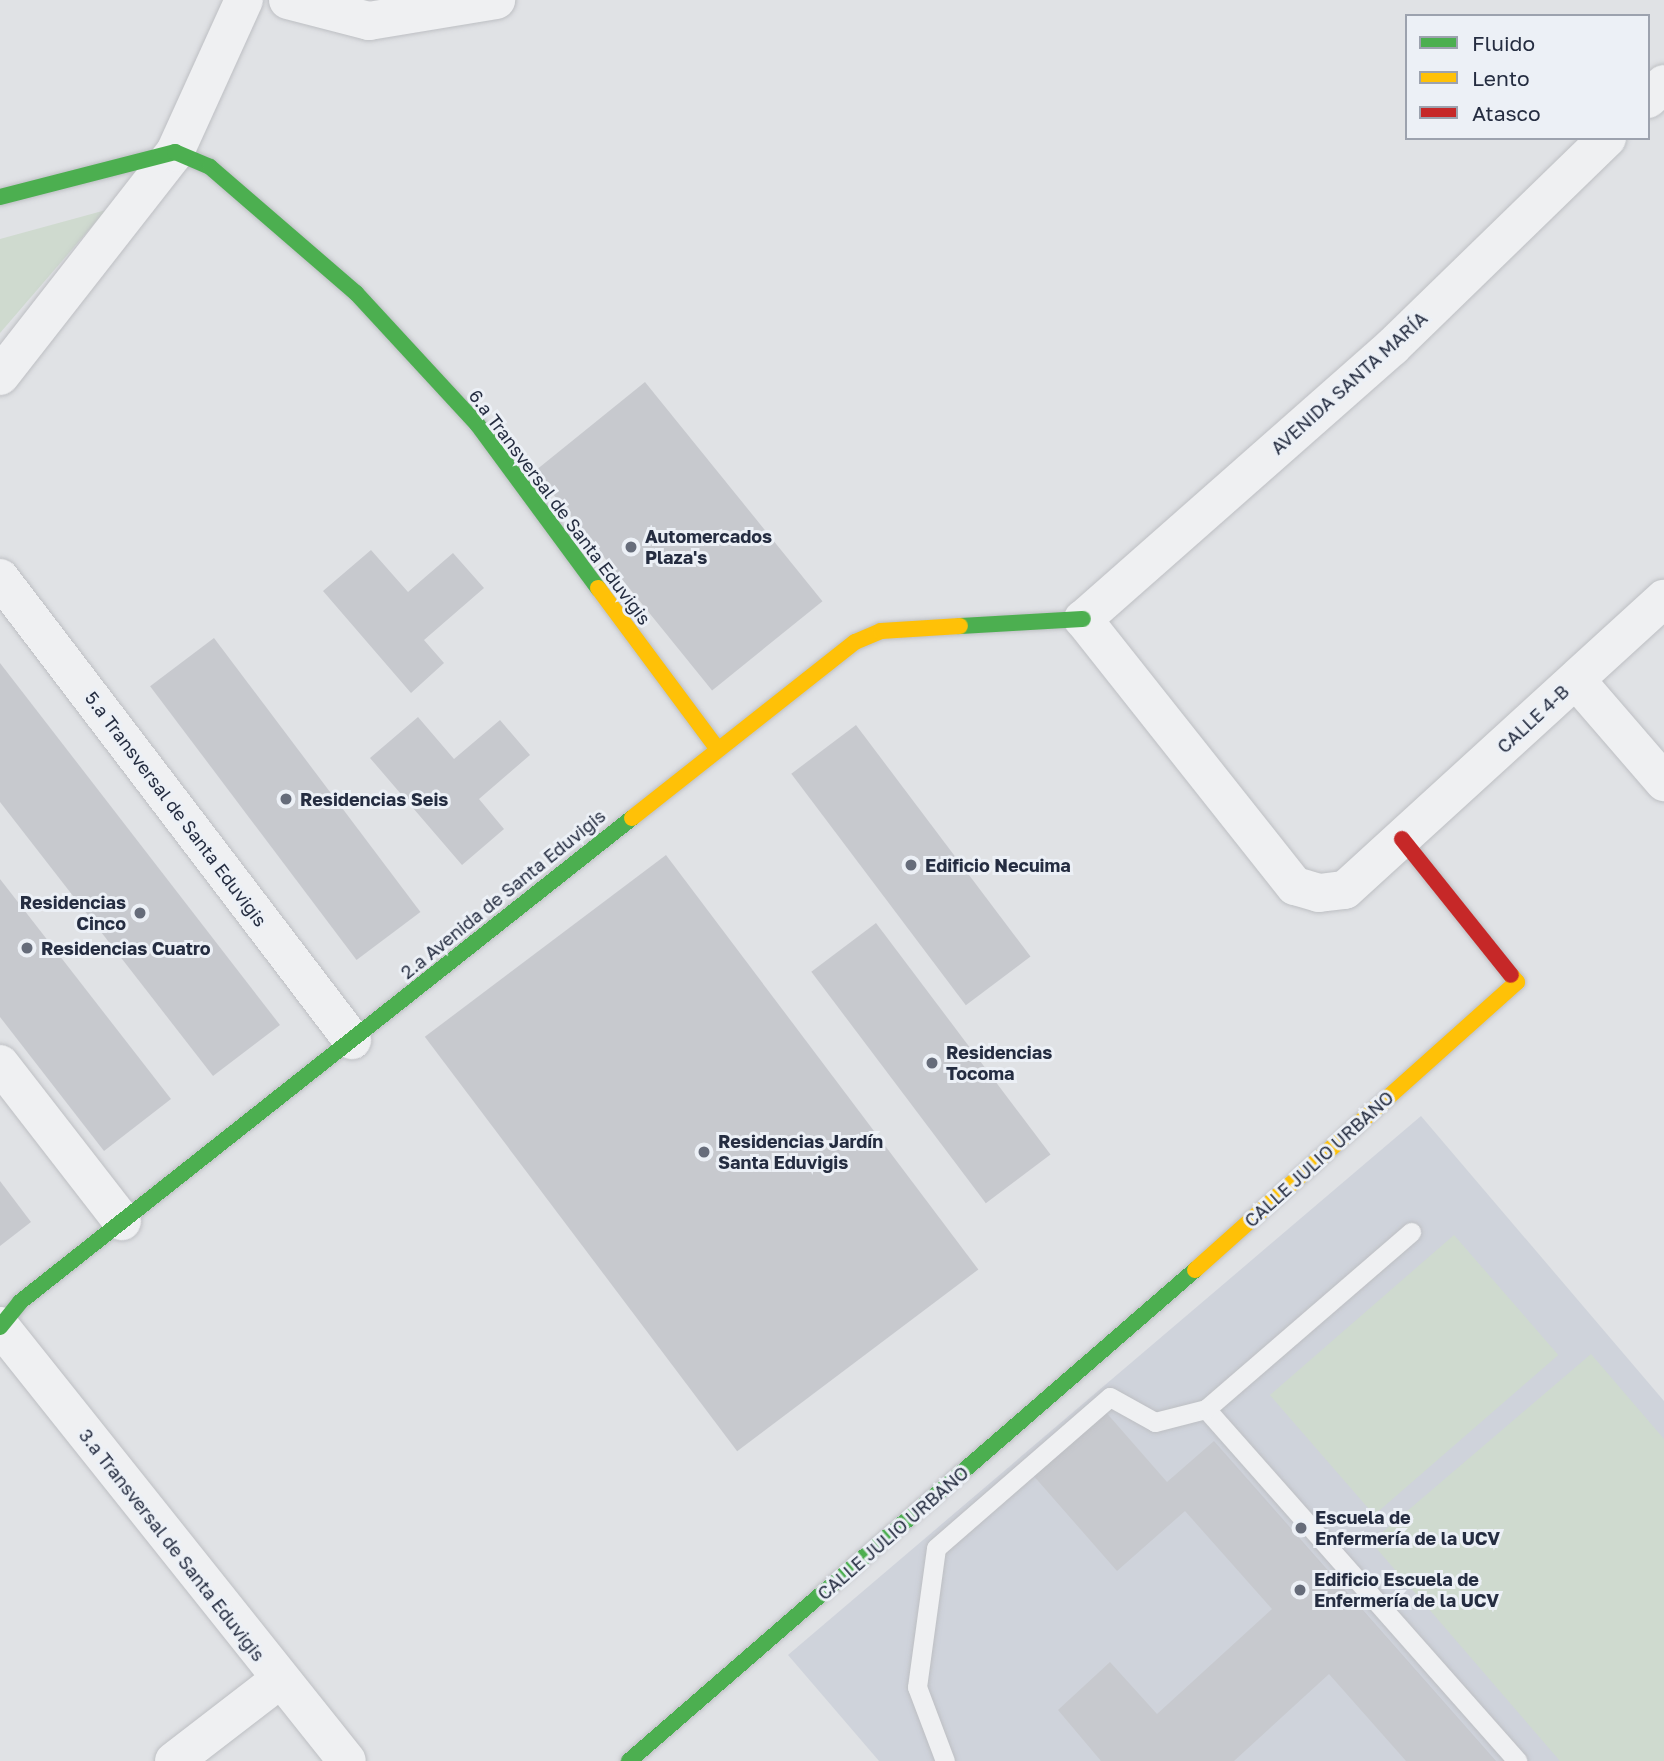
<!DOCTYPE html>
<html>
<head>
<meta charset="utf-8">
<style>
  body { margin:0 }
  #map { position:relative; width:1664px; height:1761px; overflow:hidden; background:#e0e2e5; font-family:"Golos Text",sans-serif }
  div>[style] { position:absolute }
  .built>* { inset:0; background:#cfd3db }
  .green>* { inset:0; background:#cfdacf; transform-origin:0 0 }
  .building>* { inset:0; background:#c7c9ce; transform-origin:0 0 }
  .roads { filter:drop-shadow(0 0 2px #bdbfc3) drop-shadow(0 0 2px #bdbfc3) }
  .lane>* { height:19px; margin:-9.5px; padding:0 9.5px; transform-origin:9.5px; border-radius:9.5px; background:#eff0f2 }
  .street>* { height:38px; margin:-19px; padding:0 19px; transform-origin:19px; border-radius:19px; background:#eff0f2 }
  .fast>* { height:16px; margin:-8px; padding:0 8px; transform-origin:8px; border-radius:8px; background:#4caf50 }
  .slow>* { height:16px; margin:-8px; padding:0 8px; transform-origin:8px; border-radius:8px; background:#ffc107 }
  .jam>* { height:16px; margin:-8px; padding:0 8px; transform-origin:8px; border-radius:8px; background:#c62828 }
  .dots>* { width:19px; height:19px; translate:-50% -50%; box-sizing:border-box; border:4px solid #ecf0f6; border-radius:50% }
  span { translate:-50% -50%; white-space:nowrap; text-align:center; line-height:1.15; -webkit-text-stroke:6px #ecf0f6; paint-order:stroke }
  .street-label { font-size:18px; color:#252d41 }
  .poi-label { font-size:18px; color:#252d41; font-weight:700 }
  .left { translate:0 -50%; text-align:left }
  .right { translate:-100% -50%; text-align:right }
  .legend { position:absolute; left:1405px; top:14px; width:245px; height:126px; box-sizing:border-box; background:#ecf0f6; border:2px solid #9ca2ae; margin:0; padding:9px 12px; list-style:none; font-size:21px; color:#252d41 }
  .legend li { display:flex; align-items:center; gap:14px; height:35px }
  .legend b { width:35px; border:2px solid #9ca2ae }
</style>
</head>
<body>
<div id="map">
  <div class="built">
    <i style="clip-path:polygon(1421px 1116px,1664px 1401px,1664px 1761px,879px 1761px,788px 1655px)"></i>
  </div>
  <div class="green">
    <i style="clip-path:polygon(106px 210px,0 333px,0 239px)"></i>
    <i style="left:1454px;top:1235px;width:159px;height:244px;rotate:49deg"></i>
    <i style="clip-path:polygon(1591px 1354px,1664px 1439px,1664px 1761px,1560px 1761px,1371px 1542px)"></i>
  </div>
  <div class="building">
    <i style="left:645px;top:382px;width:282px;height:142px;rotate:51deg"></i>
    <i style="clip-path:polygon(371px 550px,408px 592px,453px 553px,484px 588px,424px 640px,444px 663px,411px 693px,323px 591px)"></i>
    <i style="left:214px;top:638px;width:343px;height:80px;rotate:53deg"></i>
    <i style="clip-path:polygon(0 663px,280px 1025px,213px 1076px,0 802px)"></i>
    <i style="clip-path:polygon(418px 717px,454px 759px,500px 720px,530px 755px,479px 799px,504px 829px,462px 865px,370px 758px)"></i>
    <i style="left:856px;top:725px;width:290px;height:81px;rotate:53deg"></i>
    <i style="left:666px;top:855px;width:519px;height:302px;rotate:53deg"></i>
    <i style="clip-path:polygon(0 879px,171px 1099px,104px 1151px,0 1017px)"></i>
    <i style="left:876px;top:923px;width:290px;height:81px;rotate:53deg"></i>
    <i style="clip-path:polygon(0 1181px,31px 1222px,0 1246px)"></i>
    <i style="clip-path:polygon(1104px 1410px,1167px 1482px,1214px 1441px,1496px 1761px,1406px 1761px,1329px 1674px,1234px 1761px,1101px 1761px,1058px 1710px,1110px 1662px,1157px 1714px,1272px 1609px,1185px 1511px,1117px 1571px,1032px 1474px)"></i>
  </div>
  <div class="roads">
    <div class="lane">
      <i style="left:1206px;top:1409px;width:470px;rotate:48.5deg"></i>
      <i style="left:945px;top:1761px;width:79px;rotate:-110.7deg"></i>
      <i style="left:917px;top:1687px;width:140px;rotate:-82.2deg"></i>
      <i style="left:936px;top:1548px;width:230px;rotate:-41deg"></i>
      <i style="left:1110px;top:1397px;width:51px;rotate:29.1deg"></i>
      <i style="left:1155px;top:1422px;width:53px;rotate:-14.3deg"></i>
      <i style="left:1206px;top:1409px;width:271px;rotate:-40.8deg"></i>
    </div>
    <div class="street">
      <i style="left:288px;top:0;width:84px;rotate:14.5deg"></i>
      <i style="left:369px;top:21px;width:129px;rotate:-9.4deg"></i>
      <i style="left:1648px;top:99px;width:22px;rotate:-43deg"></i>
      <i style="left:1607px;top:138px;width:300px;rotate:135.8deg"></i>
      <i style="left:1392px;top:347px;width:412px;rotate:138.6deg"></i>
      <i style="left:1083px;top:619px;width:341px;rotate:51.6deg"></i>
      <i style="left:1295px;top:886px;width:25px;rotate:16deg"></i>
      <i style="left:1319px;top:893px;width:26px;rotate:-7deg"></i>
      <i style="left:1345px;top:890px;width:432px;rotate:-42.4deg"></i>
      <i style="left:0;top:376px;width:284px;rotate:-52deg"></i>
      <i style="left:175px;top:152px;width:167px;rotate:-65.6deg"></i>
      <i style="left:0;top:578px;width:581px;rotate:52.7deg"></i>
      <i style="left:1576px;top:680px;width:135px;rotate:49.2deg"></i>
      <i style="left:0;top:1064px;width:199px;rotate:52.2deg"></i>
      <i style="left:0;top:1326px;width:556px;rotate:51.42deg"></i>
      <i style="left:174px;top:1761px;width:133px;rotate:-37.6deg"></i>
    </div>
    <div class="fast">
      <i style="left:0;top:197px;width:181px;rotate:-14.4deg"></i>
      <i style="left:175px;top:152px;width:38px;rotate:23deg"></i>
      <i style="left:210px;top:167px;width:193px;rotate:40.8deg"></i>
      <i style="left:356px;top:293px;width:178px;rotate:47.3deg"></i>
      <i style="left:477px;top:424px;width:204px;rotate:53.6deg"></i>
      <i style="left:960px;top:626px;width:123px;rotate:-3.3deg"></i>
      <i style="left:0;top:1327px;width:32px;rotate:-51deg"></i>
      <i style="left:20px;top:1302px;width:780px;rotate:-38.34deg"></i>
      <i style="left:629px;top:1761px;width:749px;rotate:-40.94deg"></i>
    </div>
    <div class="slow">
      <i style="left:598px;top:588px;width:199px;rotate:53.4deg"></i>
      <i style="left:632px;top:818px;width:284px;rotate:-38.3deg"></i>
      <i style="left:855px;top:642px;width:28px;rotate:-23deg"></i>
      <i style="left:881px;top:631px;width:79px;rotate:-3.6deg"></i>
      <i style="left:1195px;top:1270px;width:432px;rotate:-41.8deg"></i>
      <i style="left:1517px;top:982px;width:9px;rotate:-131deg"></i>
    </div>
    <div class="jam">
      <i style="left:1402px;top:839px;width:174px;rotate:51.3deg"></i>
    </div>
  </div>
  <div class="dots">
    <i style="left:631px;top:547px;background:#666c7a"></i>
    <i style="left:286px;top:799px;background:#666c7a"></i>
    <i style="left:911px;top:865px;background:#666c7a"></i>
    <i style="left:140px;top:913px;background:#666c7a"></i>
    <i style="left:27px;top:948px;background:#666c7a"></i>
    <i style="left:932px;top:1063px;background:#666c7a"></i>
    <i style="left:704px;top:1152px;background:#666c7a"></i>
    <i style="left:1301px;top:1528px;background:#666c7a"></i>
    <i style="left:1300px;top:1590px;background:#666c7a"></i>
  </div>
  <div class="street-label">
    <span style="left:1349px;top:383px;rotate:-42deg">AVENIDA SANTA MARÍA</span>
    <span style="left:560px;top:507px;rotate:53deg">6.ª Transversal de Santa Eduvigis</span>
    <span style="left:1533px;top:719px;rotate:-43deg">CALLE 4-B</span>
    <span style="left:176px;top:809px;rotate:53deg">5.ª Transversal de Santa Eduvigis</span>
    <span style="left:503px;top:894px;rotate:-39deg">2.ª Avenida de Santa Eduvigis</span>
    <span style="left:1319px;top:1159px;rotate:-42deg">CALLE JULIO URBANO</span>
    <span style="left:893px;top:1533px;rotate:-41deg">CALLE JULIO URBANO</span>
    <span style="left:172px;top:1545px;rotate:52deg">3.ª Transversal de Santa Eduvigis</span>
  </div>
  <div class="poi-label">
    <span class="left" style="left:645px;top:547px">Automercados<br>Plaza's</span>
    <span class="left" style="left:300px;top:799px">Residencias Seis</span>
    <span class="left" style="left:925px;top:865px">Edificio Necuima</span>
    <span class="right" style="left:126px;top:913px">Residencias<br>Cinco</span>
    <span class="left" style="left:41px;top:948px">Residencias Cuatro</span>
    <span class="left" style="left:946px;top:1063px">Residencias<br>Tocoma</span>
    <span class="left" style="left:718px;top:1152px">Residencias Jardín<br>Santa Eduvigis</span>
    <span class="left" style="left:1315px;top:1528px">Escuela de<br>Enfermería de la UCV</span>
    <span class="left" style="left:1314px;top:1590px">Edificio Escuela de<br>Enfermería de la UCV</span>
  </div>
  <ul class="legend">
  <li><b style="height:9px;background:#4caf50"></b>Fluido</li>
  <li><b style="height:9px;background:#ffc107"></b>Lento</li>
  <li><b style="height:9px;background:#c62828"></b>Atasco</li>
  </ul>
</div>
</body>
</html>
